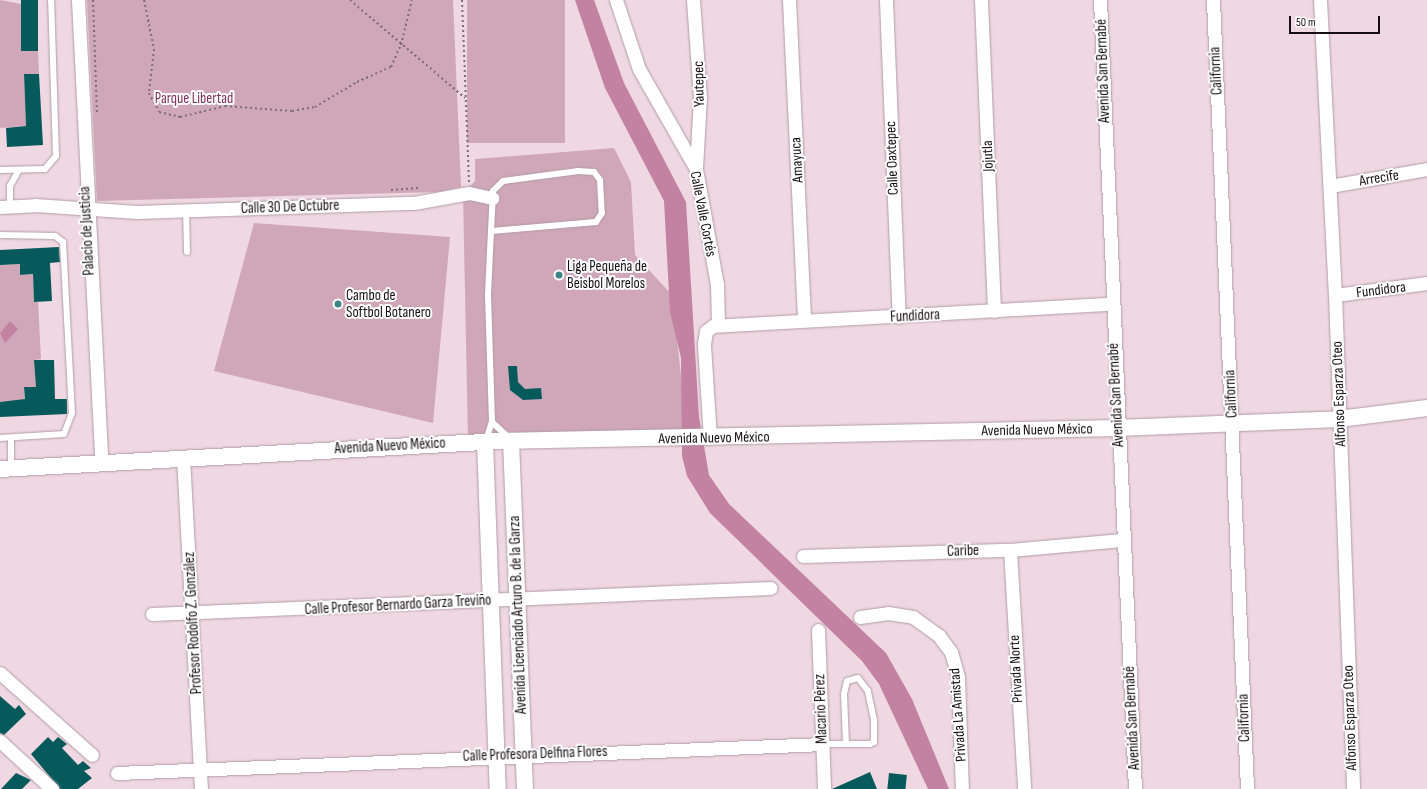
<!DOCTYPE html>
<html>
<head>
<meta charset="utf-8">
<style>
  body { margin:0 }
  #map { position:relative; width:1427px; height:789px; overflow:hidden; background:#efd8e2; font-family:"Sofia Sans Condensed",sans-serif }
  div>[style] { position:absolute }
  .green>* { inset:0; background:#d0a7b9; transform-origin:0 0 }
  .water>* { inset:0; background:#c382a1 }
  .building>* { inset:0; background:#065a5c; transform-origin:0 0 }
  .path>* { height:2px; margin-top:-1px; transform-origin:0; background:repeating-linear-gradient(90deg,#7c6e74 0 2px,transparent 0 5px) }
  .roads { filter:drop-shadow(0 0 1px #b19ca5) drop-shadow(0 0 1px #b19ca5) }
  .service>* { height:6px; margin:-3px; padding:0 3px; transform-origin:3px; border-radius:3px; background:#fff }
  .minor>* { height:13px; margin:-6.5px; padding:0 6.5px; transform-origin:6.5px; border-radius:6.5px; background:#fff }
  .tertiary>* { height:16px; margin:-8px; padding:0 8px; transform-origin:8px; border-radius:8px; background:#fff }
  .dots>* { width:11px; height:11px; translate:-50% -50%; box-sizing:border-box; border:2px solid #fff; border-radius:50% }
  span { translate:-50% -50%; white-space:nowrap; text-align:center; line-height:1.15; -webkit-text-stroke:4px #fff; paint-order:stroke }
  .street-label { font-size:15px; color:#160f12 }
  .park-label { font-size:15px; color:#7e305a }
  .poi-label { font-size:15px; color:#160f12 }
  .left { translate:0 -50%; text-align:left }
  .scale { position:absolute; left:1289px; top:16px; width:91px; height:18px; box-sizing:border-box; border:2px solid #160f12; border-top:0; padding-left:5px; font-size:12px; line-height:14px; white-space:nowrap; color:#160f12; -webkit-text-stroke:3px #fff; paint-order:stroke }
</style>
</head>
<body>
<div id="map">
  <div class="green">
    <i style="clip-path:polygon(0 0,21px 4px,23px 51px,38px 50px,39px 74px,24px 74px,26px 126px,0 128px)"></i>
    <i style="clip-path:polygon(87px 0,453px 0,461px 187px,438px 192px,97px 201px)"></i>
    <i style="left:467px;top:0;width:98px;height:143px"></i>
    <i style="clip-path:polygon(614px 148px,631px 182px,635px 255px,672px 295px,687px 429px,468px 441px,463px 194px,475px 181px,475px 159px)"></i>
    <i style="clip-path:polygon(254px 223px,450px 237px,433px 423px,214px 371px)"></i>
    <i style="clip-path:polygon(20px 264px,21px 275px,33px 274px,34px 301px,38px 301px,41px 359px,35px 360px,36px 387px,24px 388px,25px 401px,0 402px,0 265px)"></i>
  </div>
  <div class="water">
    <i style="clip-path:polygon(575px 0,594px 0,624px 83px,686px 202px,699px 417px,709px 475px,729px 504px,886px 653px,912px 699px,949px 789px,928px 789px,879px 684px,862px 661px,710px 513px,687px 476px,682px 456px,681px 358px,670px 312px,664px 201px,605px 88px)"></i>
    <i style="clip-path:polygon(10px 321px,18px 329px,5px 343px,0 333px)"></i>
  </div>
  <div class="building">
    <i style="left:21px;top:0;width:17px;height:51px"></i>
    <i style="clip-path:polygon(24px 74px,39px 74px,43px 145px,7px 147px,6px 128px,26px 126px)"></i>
    <i style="clip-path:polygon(59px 247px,60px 262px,50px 263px,52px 301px,34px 302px,33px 274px,20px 275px,20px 264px,0 265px,0 250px)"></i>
    <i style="clip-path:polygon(34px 360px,54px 360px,55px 399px,67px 399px,67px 414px,0 417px,0 402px,25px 399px,24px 387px,36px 387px)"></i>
    <i style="clip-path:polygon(508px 366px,517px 366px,518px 382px,525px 389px,541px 388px,542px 399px,523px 400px,510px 390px)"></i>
    <i style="clip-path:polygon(0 696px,15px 709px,19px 705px,26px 714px,4px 735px,0 733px)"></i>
    <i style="clip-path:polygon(48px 737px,53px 742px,58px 737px,67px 744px,62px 748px,78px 765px,83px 761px,91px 768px,84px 771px,92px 778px,78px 789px,60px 789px,31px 754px)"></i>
    <i style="clip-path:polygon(870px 772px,877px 789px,832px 789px)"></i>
    <i style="clip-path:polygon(16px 773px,31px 780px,22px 789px,1px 789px)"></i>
    <i style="left:889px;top:773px;width:18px;height:16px;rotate:6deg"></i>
  </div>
  <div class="path">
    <i style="left:93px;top:0;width:113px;rotate:88deg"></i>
    <i style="left:144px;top:0;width:50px;rotate:78.5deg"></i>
    <i style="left:154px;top:49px;width:44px;rotate:96.5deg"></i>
    <i style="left:149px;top:93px;width:21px;rotate:62deg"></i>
    <i style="left:159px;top:112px;width:22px;rotate:13deg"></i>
    <i style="left:180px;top:117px;width:46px;rotate:-13.7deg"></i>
    <i style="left:225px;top:106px;width:67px;rotate:4.3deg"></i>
    <i style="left:292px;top:111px;width:23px;rotate:-10deg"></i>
    <i style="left:315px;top:107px;width:49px;rotate:-30.8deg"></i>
    <i style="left:357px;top:82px;width:37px;rotate:-24deg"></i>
    <i style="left:391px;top:67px;width:24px;rotate:-66deg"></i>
    <i style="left:401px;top:45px;width:46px;rotate:-76.3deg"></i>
    <i style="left:350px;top:0;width:151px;rotate:40.4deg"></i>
    <i style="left:462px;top:0;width:182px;rotate:87.8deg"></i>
    <i style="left:391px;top:190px;width:28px;rotate:-4deg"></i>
  </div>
  <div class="roads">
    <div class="service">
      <i style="left:0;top:170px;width:45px;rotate:-1.3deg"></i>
      <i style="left:45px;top:169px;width:17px;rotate:-50deg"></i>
      <i style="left:56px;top:156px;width:156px;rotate:-91.8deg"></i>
      <i style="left:578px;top:171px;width:16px;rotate:4deg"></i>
      <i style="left:594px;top:172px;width:10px;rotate:53deg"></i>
      <i style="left:600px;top:180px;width:33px;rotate:87deg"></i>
      <i style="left:602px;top:213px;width:11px;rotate:124deg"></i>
      <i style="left:596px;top:222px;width:105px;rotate:175.1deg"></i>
      <i style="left:491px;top:231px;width:40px;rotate:-87.1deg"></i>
      <i style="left:493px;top:191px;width:14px;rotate:-45deg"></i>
      <i style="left:503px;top:181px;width:76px;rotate:-7.6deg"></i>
      <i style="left:10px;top:206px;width:20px;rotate:-90deg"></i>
      <i style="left:10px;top:186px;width:18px;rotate:-61deg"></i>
      <i style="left:186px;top:210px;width:42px;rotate:88.6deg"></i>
      <i style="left:0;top:235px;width:55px;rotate:1deg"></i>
      <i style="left:55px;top:236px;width:10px;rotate:37deg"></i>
      <i style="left:63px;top:242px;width:171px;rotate:87deg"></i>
      <i style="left:72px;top:413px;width:22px;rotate:111deg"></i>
      <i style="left:64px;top:434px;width:64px;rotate:176.4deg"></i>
      <i style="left:492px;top:422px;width:23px;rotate:43deg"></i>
      <i style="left:11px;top:438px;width:30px;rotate:90deg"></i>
      <i style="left:486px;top:440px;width:19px;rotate:-72deg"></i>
      <i style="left:492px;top:422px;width:128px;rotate:-91.8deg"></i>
      <i style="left:488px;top:294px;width:63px;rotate:-87.3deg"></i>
      <i style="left:823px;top:744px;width:47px"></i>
      <i style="left:870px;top:744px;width:4px;rotate:-27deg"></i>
      <i style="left:874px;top:742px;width:22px;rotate:-90deg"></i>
      <i style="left:874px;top:720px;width:30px;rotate:-102deg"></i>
      <i style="left:868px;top:691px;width:16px;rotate:-128deg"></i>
      <i style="left:858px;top:678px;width:11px;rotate:165deg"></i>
      <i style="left:847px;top:681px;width:13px;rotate:103deg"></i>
      <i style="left:844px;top:694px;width:50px;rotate:87.7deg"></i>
    </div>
    <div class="minor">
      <i style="left:78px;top:0;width:463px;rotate:87.1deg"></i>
      <i style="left:616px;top:0;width:73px;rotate:71.6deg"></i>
      <i style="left:639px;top:69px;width:115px;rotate:60.3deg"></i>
      <i style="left:696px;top:169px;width:117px;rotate:79.7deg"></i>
      <i style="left:717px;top:284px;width:40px;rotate:88.6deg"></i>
      <i style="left:693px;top:0;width:97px;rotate:85.9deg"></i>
      <i style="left:700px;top:97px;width:72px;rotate:93.2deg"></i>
      <i style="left:789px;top:0;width:320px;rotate:87.3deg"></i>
      <i style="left:886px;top:0;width:317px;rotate:87.7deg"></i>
      <i style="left:981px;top:0;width:311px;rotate:87.6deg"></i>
      <i style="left:1100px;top:0;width:790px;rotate:87.46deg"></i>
      <i style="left:1213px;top:0;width:790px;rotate:87.53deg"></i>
      <i style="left:1320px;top:0;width:295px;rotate:87.1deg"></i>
      <i style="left:1335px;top:295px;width:494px;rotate:87.9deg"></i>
      <i style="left:1330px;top:186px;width:98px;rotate:-9.9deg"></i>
      <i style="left:0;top:207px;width:35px;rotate:-3deg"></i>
      <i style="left:35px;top:205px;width:102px;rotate:3.9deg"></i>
      <i style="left:137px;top:212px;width:277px;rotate:-1.9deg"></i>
      <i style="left:414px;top:203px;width:56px;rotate:-10.3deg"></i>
      <i style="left:469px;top:193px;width:24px;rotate:12deg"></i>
      <i style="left:1335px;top:295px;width:93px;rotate:-7.4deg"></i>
      <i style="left:710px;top:438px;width:94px;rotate:-93.7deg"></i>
      <i style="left:704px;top:344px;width:13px;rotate:-81deg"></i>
      <i style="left:706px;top:331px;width:9px;rotate:-36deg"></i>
      <i style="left:713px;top:326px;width:400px;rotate:-3.2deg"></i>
      <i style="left:183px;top:457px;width:332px;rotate:86.9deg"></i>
      <i style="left:1010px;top:550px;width:239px;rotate:86.6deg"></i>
      <i style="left:803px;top:556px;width:207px;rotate:-1.7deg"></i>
      <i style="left:1010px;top:550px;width:112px;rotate:-5.1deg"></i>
      <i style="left:152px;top:614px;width:619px;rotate:-2.41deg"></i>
      <i style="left:860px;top:617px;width:28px;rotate:-8deg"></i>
      <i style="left:888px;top:613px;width:25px;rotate:9deg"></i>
      <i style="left:913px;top:617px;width:32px;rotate:36deg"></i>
      <i style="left:939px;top:636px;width:20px;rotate:53deg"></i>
      <i style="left:951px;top:652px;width:26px;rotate:74deg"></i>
      <i style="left:958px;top:677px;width:112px;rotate:88deg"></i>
      <i style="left:818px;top:630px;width:159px;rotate:87.8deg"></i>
      <i style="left:0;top:673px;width:123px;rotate:41.7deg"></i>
      <i style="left:0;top:741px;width:71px;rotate:42.7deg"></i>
      <i style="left:117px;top:773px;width:707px;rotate:-2.35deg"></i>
    </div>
    <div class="tertiary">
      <i style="left:511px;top:441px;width:348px;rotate:87.7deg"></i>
      <i style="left:485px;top:442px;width:347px;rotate:87.9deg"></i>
      <i style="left:0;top:469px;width:500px;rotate:-3.2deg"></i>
      <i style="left:499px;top:441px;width:619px;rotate:-1.2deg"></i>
      <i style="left:1118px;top:428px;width:221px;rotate:-2.3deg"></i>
      <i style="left:1339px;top:419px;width:89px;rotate:-7.1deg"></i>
    </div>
  </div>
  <div class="dots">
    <i style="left:559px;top:275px;background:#3c8486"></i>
    <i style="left:338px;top:304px;background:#3c8486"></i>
  </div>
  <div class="street-label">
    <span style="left:1103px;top:71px;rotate:-92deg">Avenida San Bernabé</span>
    <span style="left:1216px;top:71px;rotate:-93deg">California</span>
    <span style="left:699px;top:84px;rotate:-91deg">Yautepec</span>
    <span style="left:988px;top:156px;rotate:-92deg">Jojutla</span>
    <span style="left:892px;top:158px;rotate:-92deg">Calle Oaxtepec</span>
    <span style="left:797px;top:160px;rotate:-93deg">Amayuca</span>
    <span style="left:1379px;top:178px;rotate:-9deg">Arrecife</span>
    <span style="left:290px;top:207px;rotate:-2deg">Calle 30 De Octubre</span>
    <span style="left:703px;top:214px;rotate:79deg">Calle Valle Cortés</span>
    <span style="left:87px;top:231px;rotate:-93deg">Palacio de Justicia</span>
    <span style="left:1381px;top:290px;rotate:-7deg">Fundidora</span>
    <span style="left:915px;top:316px;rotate:-3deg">Fundidora</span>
    <span style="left:1231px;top:394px;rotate:-93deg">California</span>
    <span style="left:1339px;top:394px;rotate:-92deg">Alfonso Esparza Oteo</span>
    <span style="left:1116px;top:395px;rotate:-93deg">Avenida San Bernabé</span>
    <span style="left:1037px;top:430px;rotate:-1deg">Avenida Nuevo México</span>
    <span style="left:714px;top:438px;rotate:-1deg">Avenida Nuevo México</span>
    <span style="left:390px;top:446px;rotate:-3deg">Avenida Nuevo México</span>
    <span style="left:963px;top:551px;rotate:-2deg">Caribe</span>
    <span style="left:398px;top:605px;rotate:-3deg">Calle Profesor Bernardo Garza Treviño</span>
    <span style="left:518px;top:615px;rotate:-92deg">Avenida Licenciado Arturo B. de la Garza</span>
    <span style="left:193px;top:623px;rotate:-93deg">Profesor Rodolfo Z. González</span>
    <span style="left:1016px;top:669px;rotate:-93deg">Privada Norte</span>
    <span style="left:821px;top:709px;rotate:-92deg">Macario Pérez</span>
    <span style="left:958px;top:715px;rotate:-94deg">Privada La Amistad</span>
    <span style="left:1132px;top:718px;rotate:-93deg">Avenida San Bernabé</span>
    <span style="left:1244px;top:718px;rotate:-92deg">California</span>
    <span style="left:1350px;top:718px;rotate:-92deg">Alfonso Esparza Oteo</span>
    <span style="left:535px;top:754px;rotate:-2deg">Calle Profesora Delfina Flores</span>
  </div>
  <div class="park-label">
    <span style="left:194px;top:99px">Parque Libertad</span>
  </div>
  <div class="poi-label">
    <span class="left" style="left:567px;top:275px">Liga Pequeña de<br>Beisbol Morelos</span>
    <span class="left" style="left:346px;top:304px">Cambo de<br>Softbol Botanero</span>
  </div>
  <div class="scale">50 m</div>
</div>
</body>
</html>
